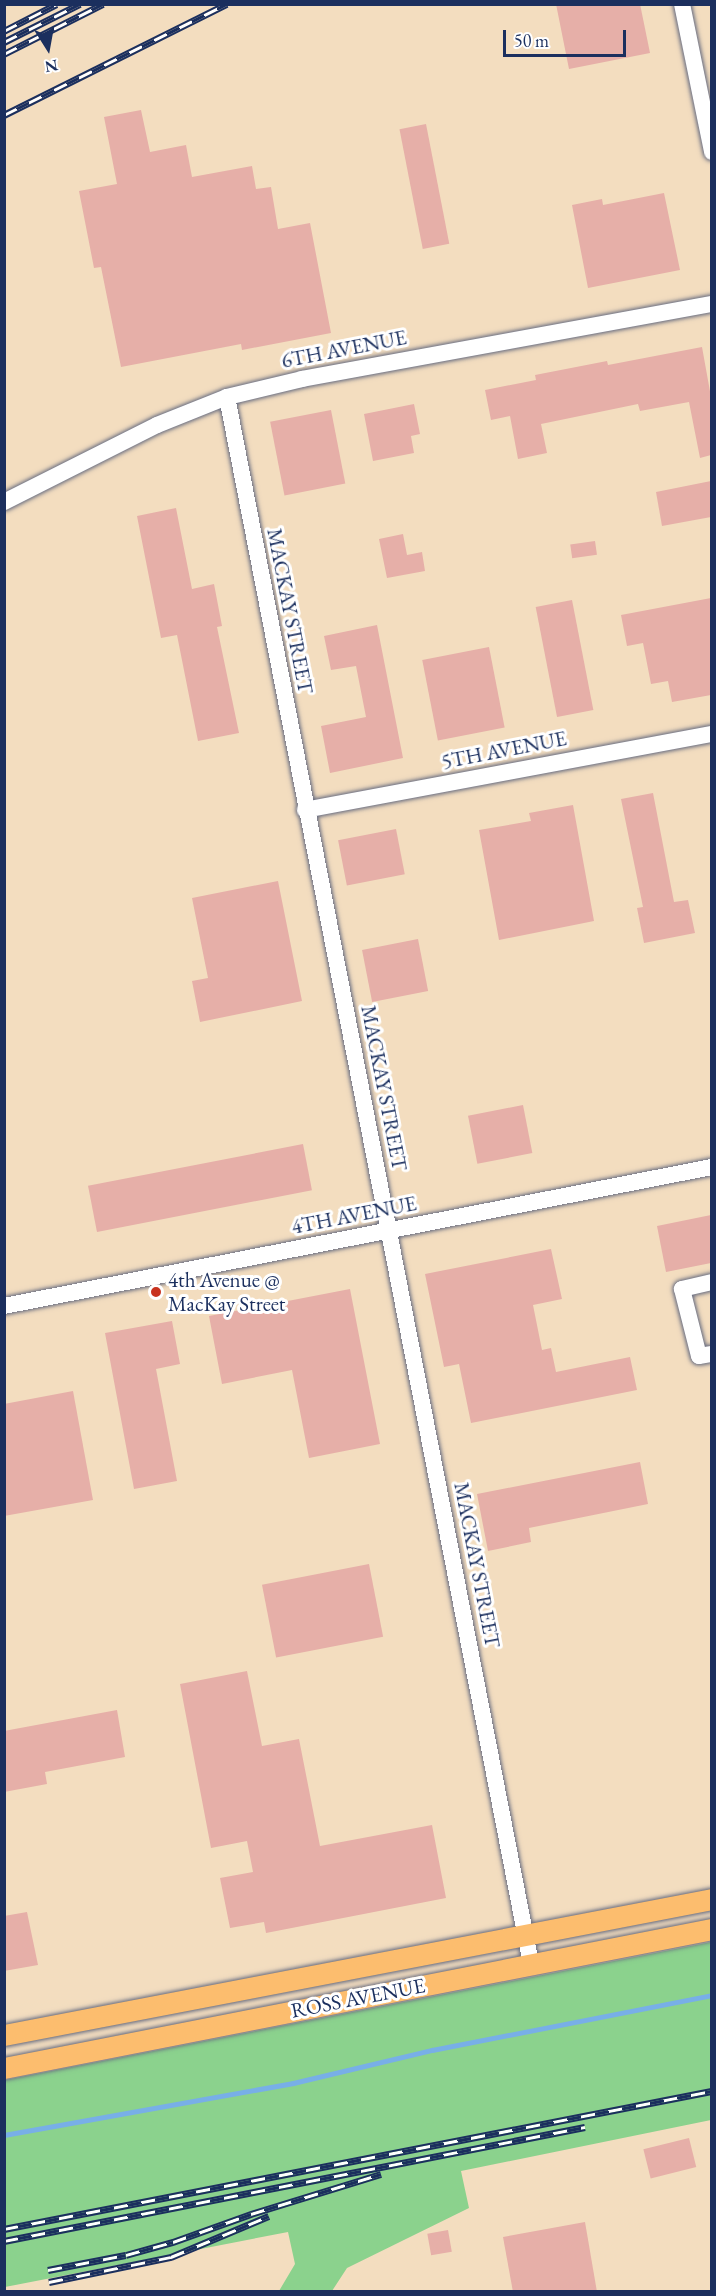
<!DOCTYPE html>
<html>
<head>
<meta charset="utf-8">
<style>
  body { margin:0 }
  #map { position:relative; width:716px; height:2296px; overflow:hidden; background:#f3ddbf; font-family:"EB Garamond",serif }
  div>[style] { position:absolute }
  .green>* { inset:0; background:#8bd28d }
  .stream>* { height:5px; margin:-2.5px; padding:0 2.5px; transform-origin:2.5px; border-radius:2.5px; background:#78afe7 }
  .building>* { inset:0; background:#e6afa8; transform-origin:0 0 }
  .roads { filter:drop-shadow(0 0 2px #676c80) drop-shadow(0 0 2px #676c80) }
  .minor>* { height:16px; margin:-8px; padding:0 8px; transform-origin:8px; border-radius:8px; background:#fff }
  .major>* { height:21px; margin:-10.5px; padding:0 10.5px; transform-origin:10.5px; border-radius:10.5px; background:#fcbd6e }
  .rail>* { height:7px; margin-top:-3.5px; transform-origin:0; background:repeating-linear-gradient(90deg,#fff 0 14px,#1b2f5e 0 28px); box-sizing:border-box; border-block:2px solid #1b2f5e }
  .dots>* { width:16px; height:16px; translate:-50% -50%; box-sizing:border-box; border:3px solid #fff; border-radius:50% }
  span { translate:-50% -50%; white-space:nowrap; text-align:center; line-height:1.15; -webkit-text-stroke:6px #fff; paint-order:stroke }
  .street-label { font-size:21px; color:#1b2f5e }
  .poi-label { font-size:21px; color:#1b2f5e }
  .left { translate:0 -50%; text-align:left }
  .frame { position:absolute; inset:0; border:6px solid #1b2f5e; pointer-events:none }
  .north { position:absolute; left:18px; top:18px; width:60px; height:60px; -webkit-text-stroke:4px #fff; paint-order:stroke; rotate:169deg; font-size:16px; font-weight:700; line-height:24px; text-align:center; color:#1b2f5e }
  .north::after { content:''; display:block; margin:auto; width:21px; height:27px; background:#1b2f5e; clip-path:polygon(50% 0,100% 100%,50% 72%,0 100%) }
  .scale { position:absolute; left:503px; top:30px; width:123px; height:27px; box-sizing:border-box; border:3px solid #1b2f5e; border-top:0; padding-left:8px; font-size:18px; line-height:21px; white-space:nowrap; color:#1b2f5e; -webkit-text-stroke:4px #fff; paint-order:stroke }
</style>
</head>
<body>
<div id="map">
  <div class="green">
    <i style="clip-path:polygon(711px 1942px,711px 2120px,461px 2171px,469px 2208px,347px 2268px,332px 2291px,279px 2291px,295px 2264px,288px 2232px,5px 2287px,5px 2080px)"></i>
  </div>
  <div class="stream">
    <i style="left:4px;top:2135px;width:294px;rotate:-10.2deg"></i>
    <i style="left:293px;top:2083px;width:143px;rotate:-13.4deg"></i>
    <i style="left:432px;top:2050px;width:285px;rotate:-11.1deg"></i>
  </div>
  <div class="building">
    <i style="clip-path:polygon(556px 4px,640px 4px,650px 53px,569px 69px)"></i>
    <i style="clip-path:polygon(141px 110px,150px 152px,186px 145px,192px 177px,252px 166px,256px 189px,271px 187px,278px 229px,310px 223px,331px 333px,242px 350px,241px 344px,121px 367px,101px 267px,94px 268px,79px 191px,117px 184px,104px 117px)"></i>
    <i style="left:426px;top:124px;width:122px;height:27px;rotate:79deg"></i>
    <i style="clip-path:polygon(664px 193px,680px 270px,588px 288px,572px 205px,602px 199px,603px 205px)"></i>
    <i style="clip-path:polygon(702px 347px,711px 397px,711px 455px,700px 458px,689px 402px,640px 411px,638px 404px,541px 424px,547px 453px,518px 459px,510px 416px,491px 420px,485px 390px,536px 380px,535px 375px,607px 361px,608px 365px)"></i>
    <i style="clip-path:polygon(414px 404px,420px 434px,411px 436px,414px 453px,373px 461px,364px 414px)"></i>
    <i style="left:331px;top:410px;width:75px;height:62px;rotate:79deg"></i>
    <i style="clip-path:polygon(711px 481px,711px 517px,662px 526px,656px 492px)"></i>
    <i style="clip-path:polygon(176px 508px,192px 589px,214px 584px,222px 626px,217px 627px,239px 733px,198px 741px,177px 635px,161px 638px,137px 516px)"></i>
    <i style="clip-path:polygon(403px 534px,407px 555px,422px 552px,425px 571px,387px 578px,379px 539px)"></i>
    <i style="left:595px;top:541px;width:14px;height:25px;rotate:82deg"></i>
    <i style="clip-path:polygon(711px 598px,711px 695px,672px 702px,668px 681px,651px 684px,643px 643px,627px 646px,621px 615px)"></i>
    <i style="left:572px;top:600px;width:112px;height:37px;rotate:79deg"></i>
    <i style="clip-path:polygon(377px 625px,403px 758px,330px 773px,321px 726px,366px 717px,356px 666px,331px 670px,324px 636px)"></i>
    <i style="left:489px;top:647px;width:82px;height:68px;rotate:79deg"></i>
    <i style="clip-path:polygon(653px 793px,674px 902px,688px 900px,695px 933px,644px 943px,637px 908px,643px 907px,621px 799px)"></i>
    <i style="clip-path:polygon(573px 805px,594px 921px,499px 940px,479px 830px,531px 821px,529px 813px)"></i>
    <i style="left:396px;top:829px;width:46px;height:59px;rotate:79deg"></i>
    <i style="clip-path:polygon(278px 881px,302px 1001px,200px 1022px,192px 981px,208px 978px,192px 898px)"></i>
    <i style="left:418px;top:939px;width:53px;height:57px;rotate:79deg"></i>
    <i style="left:523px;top:1105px;width:49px;height:56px;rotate:79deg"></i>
    <i style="left:303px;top:1144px;width:47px;height:219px;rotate:79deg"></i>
    <i style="clip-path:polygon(711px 1215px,711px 1263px,666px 1272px,657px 1226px)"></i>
    <i style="clip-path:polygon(551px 1249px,562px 1299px,533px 1305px,542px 1350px,551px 1348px,556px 1372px,630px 1357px,637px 1390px,471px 1423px,459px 1364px,444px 1367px,425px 1274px)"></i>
    <i style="clip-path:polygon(350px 1289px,380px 1444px,309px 1458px,292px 1370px,222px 1384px,209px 1316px)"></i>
    <i style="clip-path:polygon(172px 1321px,180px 1364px,156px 1369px,177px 1481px,134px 1489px,105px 1333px)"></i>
    <i style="clip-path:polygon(73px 1391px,93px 1500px,4px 1516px,4px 1404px)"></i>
    <i style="clip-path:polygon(640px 1462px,648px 1504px,529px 1528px,531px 1542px,488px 1551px,477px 1494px)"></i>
    <i style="left:369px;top:1564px;width:74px;height:109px;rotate:79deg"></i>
    <i style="clip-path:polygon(247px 1671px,262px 1746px,299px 1739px,320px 1846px,432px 1825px,446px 1898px,266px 1933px,264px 1922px,230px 1928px,220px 1878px,253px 1872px,247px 1841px,211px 1848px,180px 1684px)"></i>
    <i style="clip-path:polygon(117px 1710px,125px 1757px,45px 1772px,47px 1784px,4px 1792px,4px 1731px)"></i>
    <i style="clip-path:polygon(27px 1912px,38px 1965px,4px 1971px,4px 1916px)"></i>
    <i style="left:689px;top:2138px;width:30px;height:47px;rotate:76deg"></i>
    <i style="clip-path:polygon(585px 2222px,597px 2292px,513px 2292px,503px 2237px)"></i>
    <i style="left:448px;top:2230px;width:22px;height:21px;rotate:80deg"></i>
  </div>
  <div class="roads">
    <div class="minor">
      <i style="left:682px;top:4px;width:151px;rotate:78.5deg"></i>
      <i style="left:227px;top:397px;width:1596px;rotate:79.02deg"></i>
      <i style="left:4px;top:502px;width:171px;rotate:-26.7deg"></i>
      <i style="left:157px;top:425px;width:75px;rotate:-21.8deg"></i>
      <i style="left:227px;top:397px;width:77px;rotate:-13.5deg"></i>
      <i style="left:302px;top:379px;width:417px;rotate:-10.4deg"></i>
      <i style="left:305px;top:810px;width:414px;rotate:-10.6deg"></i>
      <i style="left:712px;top:1282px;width:31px;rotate:167deg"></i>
      <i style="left:682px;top:1289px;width:69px;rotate:75.8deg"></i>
      <i style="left:699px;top:1356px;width:13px;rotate:-9deg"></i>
      <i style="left:4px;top:1306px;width:722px;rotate:-11.11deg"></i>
    </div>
    <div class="major">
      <i style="left:4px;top:2035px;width:721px;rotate:-10.87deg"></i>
      <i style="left:4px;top:2068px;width:722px;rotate:-11.11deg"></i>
    </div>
  </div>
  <div class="rail">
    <i style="left:4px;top:31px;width:59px;rotate:-27deg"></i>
    <i style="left:4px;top:42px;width:85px;rotate:-26.6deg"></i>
    <i style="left:4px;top:54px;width:111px;rotate:-26.8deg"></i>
    <i style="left:4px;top:115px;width:249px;rotate:-26.5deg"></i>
    <i style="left:4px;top:2229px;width:721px;rotate:-11.03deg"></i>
    <i style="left:4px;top:2241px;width:592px;rotate:-11.1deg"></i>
    <i style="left:48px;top:2270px;width:79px;rotate:-10.9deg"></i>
    <i style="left:126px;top:2255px;width:49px;rotate:-15.5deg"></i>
    <i style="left:173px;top:2242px;width:83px;rotate:-19.7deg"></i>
    <i style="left:251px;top:2214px;width:136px;rotate:-17.1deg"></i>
    <i style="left:49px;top:2282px;width:125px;rotate:-11.6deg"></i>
    <i style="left:171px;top:2257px;width:106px;rotate:-22.7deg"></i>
  </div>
  <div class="dots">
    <i style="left:156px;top:1292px;background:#c8321e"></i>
  </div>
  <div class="street-label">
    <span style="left:344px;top:349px;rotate:-11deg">6TH AVENUE</span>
    <span style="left:290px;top:611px;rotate:79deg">MACKAY STREET</span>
    <span style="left:504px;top:750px;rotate:-11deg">5TH AVENUE</span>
    <span style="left:384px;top:1088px;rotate:79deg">MACKAY STREET</span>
    <span style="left:354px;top:1215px;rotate:-11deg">4TH AVENUE</span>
    <span style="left:477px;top:1565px;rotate:79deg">MACKAY STREET</span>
    <span style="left:358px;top:1998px;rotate:-11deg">ROSS AVENUE</span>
  </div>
  <div class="poi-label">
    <span class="left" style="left:168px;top:1292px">4th Avenue @<br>MacKay Street</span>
  </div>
  <div class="frame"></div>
  <div class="north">N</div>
  <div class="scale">50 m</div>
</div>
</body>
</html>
